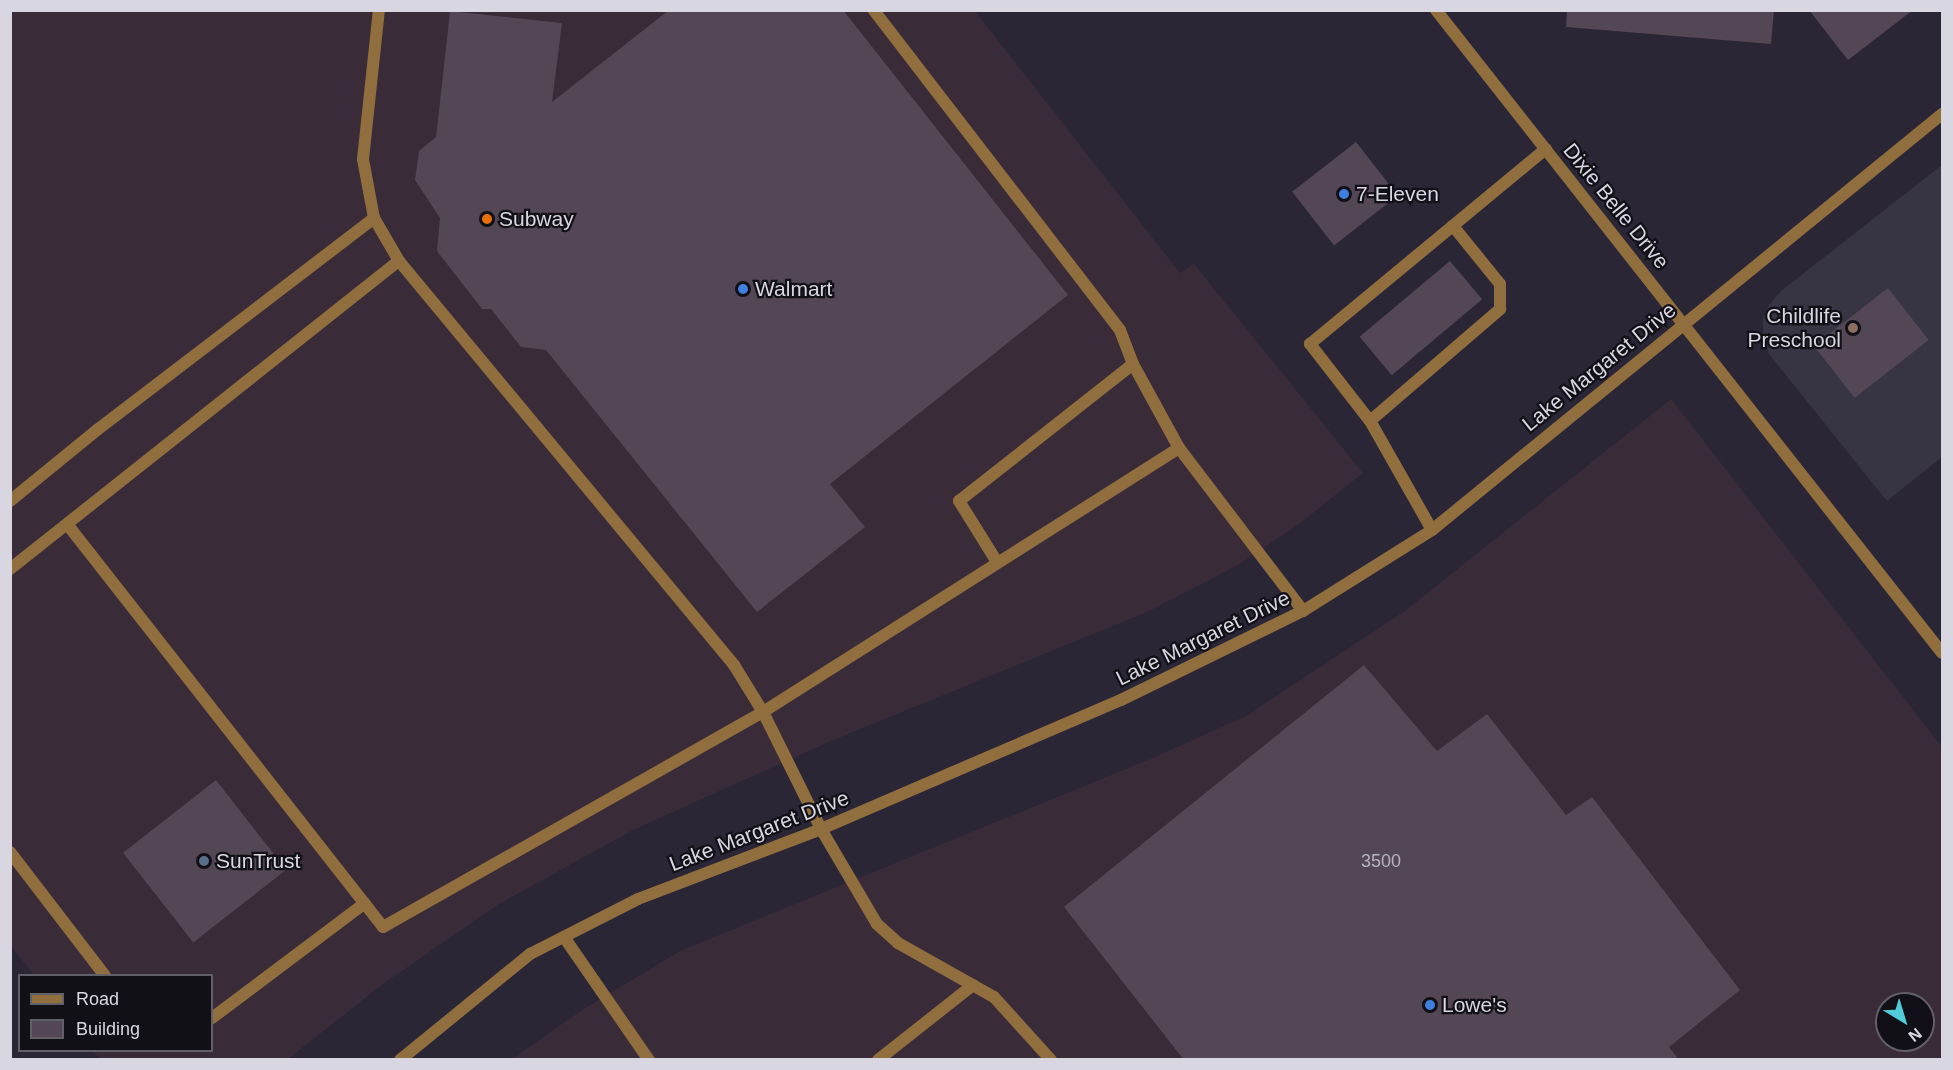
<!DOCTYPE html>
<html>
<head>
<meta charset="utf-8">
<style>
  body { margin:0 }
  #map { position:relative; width:1953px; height:1070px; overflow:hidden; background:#2a2636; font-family:Arial,sans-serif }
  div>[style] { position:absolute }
  .commercial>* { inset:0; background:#392b38 }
  .education>* { inset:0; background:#373444 }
  .building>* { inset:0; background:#534655; transform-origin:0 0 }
  .service>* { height:12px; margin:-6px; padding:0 6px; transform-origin:6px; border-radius:6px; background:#916e3d }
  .tertiary>* { height:12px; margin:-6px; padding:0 6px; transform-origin:6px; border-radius:6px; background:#916e3d }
  .dots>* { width:16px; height:16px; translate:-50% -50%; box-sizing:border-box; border:3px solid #121017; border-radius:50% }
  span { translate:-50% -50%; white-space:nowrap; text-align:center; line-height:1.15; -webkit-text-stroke:4.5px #121017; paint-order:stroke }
  .number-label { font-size:18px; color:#b7b2bd }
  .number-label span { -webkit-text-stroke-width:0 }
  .poi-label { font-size:21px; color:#d8d6e0 }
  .left { translate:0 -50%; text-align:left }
  .right { translate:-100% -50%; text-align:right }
  .street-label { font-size:21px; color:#d8d6e0 }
  .frame { position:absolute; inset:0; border:12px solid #d8d6e0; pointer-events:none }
  .legend { position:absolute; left:18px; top:974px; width:195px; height:78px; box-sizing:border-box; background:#121017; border:2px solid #615f67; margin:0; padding:8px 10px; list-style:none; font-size:18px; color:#d8d6e0 }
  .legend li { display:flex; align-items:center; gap:12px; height:30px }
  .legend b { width:30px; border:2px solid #615f67 }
  .north { position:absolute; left:1875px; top:992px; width:60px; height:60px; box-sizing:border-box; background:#121017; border:2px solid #615f67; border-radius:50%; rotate:142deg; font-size:16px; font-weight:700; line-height:24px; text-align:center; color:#d8d6e0 }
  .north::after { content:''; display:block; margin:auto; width:21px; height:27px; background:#52cbd8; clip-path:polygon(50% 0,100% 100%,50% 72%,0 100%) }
</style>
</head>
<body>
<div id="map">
  <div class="commercial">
    <i style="clip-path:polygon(11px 11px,975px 11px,1180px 273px,1194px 264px,1363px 473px,1299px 524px,1238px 565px,1147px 612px,831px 741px,633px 830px,499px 904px,383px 984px,288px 1059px,100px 1059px,93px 1051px,212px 1050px,212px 976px,34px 975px,11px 946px)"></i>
    <i style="clip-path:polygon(evenodd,1671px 399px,1942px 747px,1942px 1059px,511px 1060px,582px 1010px,680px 951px,1153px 758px,1246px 716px,1406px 610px,1671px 399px,1887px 1004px,1923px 1004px,1923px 1040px,1887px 1040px,1887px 1004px)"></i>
  </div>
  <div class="education">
    <i style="clip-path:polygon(1942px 165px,1942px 457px,1887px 501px,1769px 354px,1763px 336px,1763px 319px,1769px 305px,1781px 291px)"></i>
  </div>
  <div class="building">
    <i style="clip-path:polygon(669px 10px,843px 10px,1068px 295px,830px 484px,865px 527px,757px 612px,546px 350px,521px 347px,491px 309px,482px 309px,437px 251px,440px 218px,415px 180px,419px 151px,436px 137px,450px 11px,562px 23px,552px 102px)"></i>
    <i style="clip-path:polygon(1567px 10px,1774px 10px,1771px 44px,1566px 27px)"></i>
    <i style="clip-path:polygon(1809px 10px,1913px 10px,1848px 60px)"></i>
    <i style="left:1356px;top:142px;width:68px;height:81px;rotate:52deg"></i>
    <i style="left:1450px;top:261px;width:50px;height:118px;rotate:50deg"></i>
    <i style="left:1888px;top:288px;width:66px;height:94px;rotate:52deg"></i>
    <i style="clip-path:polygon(1364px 665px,1437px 751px,1487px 714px,1566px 815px,1592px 797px,1740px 990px,1669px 1047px,1679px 1060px,1184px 1060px,1064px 907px)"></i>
    <i style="left:216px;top:780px;width:114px;height:118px;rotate:52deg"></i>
  </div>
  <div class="service">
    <i style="left:374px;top:218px;width:50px;rotate:59.8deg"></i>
    <i style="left:399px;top:261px;width:525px;rotate:50.33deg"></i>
    <i style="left:734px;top:665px;width:55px;rotate:58.3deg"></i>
    <i style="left:763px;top:712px;width:131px;rotate:63.6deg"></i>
    <i style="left:821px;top:829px;width:110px;rotate:59.5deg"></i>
    <i style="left:877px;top:924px;width:28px;rotate:42deg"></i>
    <i style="left:898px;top:943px;width:110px;rotate:29.4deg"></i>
    <i style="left:994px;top:997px;width:85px;rotate:47.9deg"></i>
    <i style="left:1370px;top:421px;width:172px;rotate:-40.7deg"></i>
    <i style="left:1500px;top:309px;width:25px;rotate:-90deg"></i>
    <i style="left:1500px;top:284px;width:75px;rotate:-129deg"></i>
    <i style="left:1179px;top:448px;width:205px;rotate:52.7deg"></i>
    <i style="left:10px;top:501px;width:112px;rotate:-39.2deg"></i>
    <i style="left:97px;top:430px;width:349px;rotate:-37.4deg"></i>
    <i style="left:374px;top:218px;width:60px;rotate:-100.6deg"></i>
    <i style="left:363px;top:159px;width:150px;rotate:-83.9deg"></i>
    <i style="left:67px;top:524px;width:512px;rotate:51.9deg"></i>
    <i style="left:383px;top:927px;width:437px;rotate:-29.5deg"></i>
    <i style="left:763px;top:712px;width:493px;rotate:-32.4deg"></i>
    <i style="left:1179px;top:448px;width:96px;rotate:-118.7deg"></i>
    <i style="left:1133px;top:364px;width:36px;rotate:-111deg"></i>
    <i style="left:1120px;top:330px;width:404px;rotate:-127.6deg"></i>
    <i style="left:1432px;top:530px;width:125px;rotate:-119.6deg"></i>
    <i style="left:1370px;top:421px;width:98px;rotate:-127.9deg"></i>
    <i style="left:1310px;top:344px;width:306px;rotate:-39.6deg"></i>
    <i style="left:997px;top:562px;width:72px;rotate:-121.9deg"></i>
    <i style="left:959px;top:501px;width:221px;rotate:-38.2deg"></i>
    <i style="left:10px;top:569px;width:496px;rotate:-38.4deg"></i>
    <i style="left:10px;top:852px;width:156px;rotate:52.5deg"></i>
    <i style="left:564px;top:937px;width:150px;rotate:55.4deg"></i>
    <i style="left:212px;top:1018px;width:191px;rotate:-36.9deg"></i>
    <i style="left:878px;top:1060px;width:121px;rotate:-38.3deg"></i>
  </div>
  <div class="tertiary">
    <i style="left:1436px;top:10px;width:818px;rotate:51.8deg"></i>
    <i style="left:400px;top:1060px;width:168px;rotate:-39.2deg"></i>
    <i style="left:530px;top:954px;width:121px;rotate:-27deg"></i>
    <i style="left:638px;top:899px;width:196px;rotate:-20.9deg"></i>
    <i style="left:821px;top:829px;width:327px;rotate:-23.3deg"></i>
    <i style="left:1121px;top:700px;width:203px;rotate:-26.1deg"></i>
    <i style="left:1303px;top:611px;width:152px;rotate:-32.1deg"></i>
    <i style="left:1432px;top:530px;width:658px;rotate:-39.2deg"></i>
  </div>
  <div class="dots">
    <i style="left:1344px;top:194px;background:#3f7fe0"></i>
    <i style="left:487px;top:219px;background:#e8710a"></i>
    <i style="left:743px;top:289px;background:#3f7fe0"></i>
    <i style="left:1853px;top:328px;background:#8d6e63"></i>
    <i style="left:204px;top:861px;background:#5c6f8a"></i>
    <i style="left:1430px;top:1005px;background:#3f7fe0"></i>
  </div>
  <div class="number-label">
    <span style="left:1381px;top:861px">3500</span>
  </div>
  <div class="poi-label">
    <span class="left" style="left:1356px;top:194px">7-Eleven</span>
    <span class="left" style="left:499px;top:219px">Subway</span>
    <span class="left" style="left:755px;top:289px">Walmart</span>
    <span class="right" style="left:1841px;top:328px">Childlife<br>Preschool</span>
    <span class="left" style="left:216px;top:861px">SunTrust</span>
    <span class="left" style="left:1442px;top:1005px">Lowe's</span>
  </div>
  <div class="street-label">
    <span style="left:1616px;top:206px;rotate:51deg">Dixie Belle Drive</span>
    <span style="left:1599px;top:367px;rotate:-39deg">Lake Margaret Drive</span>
    <span style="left:1203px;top:638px;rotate:-26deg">Lake Margaret Drive</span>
    <span style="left:759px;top:831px;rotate:-21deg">Lake Margaret Drive</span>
  </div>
  <div class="frame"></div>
  <ul class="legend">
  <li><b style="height:8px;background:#916e3d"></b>Road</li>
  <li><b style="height:16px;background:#534655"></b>Building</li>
  </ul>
  <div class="north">N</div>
</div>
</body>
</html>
